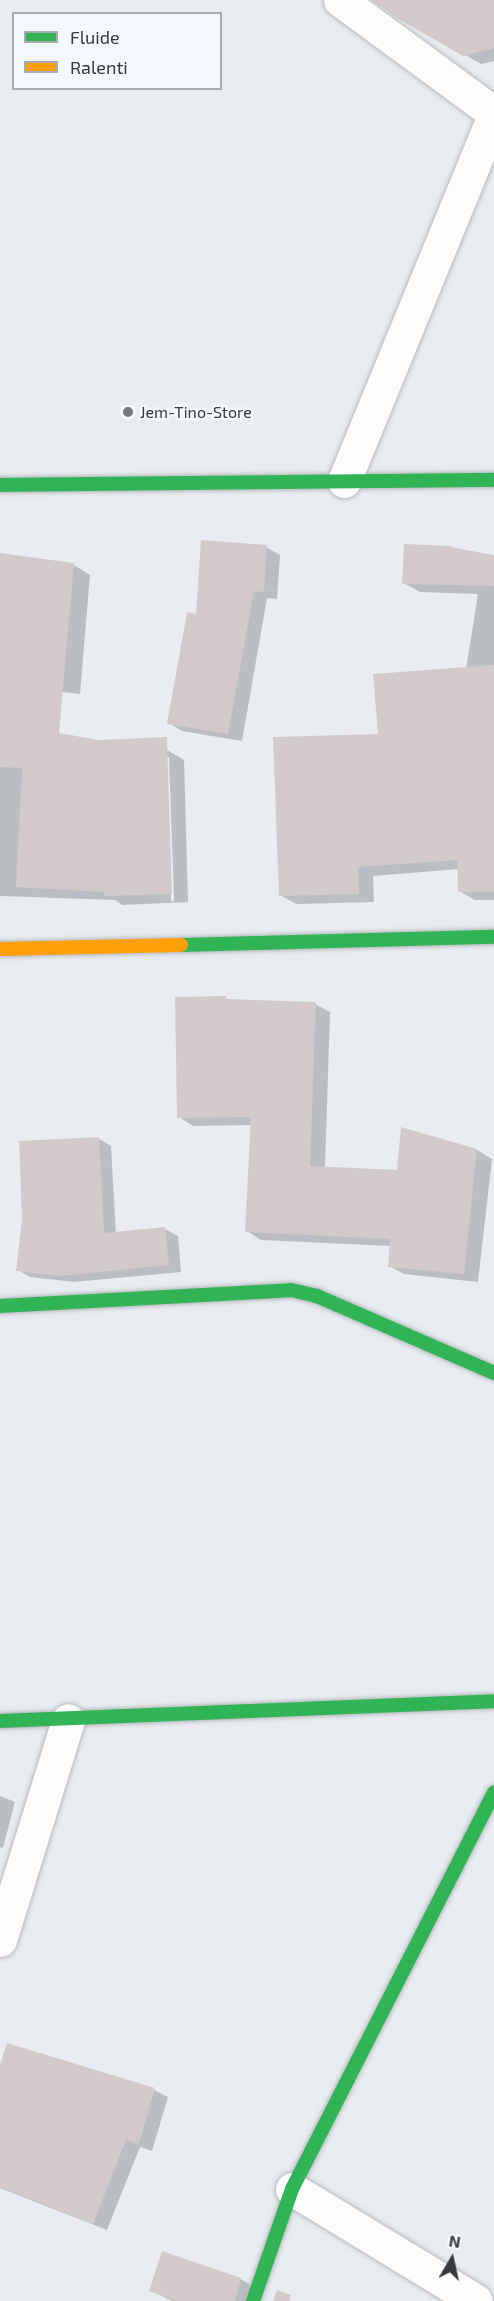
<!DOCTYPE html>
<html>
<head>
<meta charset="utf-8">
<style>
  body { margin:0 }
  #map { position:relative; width:494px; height:2301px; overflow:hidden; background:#e9edf2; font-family:"Exo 2",sans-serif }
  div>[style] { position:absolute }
  .shadow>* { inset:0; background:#0003 }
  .building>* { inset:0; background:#d2caca }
  .roads { filter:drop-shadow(0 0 2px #b7babe) drop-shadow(0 0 2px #b7babe) }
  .street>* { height:33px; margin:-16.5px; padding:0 16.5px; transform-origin:16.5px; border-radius:16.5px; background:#fcfcfd }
  .fast>* { height:14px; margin:-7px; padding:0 7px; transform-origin:7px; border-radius:7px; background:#30b455 }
  .slow>* { height:14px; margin:-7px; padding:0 7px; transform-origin:7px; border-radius:7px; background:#ff9f0a }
  .dots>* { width:16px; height:16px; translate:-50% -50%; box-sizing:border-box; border:3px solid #f4f9ff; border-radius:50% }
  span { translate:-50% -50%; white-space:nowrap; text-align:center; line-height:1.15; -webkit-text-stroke:5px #f4f9ff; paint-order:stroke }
  .poi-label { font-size:16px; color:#36393d }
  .left { translate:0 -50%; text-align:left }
  .legend { position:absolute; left:12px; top:12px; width:210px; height:78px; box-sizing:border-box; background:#f4f9ff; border:2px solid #a8acb1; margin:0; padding:8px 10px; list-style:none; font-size:18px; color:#36393d }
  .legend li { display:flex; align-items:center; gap:12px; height:30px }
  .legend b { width:30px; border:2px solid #a8acb1 }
  .north { position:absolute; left:422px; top:2229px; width:60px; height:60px; -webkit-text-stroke:4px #f4f9ff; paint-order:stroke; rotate:9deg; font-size:16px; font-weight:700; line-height:24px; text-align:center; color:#36393d }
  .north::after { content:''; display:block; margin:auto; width:21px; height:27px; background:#36393d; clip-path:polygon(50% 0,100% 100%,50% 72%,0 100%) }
</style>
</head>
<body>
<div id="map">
  <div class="shadow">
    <i style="clip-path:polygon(394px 0,494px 0,494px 61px,481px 64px,411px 24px)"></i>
    <i style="clip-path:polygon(266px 547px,280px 555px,277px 599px,267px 598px,242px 741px,182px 731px,169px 723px,197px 616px)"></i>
    <i style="clip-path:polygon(451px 547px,494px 556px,494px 900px,475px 900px,459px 891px,459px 869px,373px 876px,374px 902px,296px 904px,280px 895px,380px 735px,466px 669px,478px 594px,420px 592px,404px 583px)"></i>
    <i style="clip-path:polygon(0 555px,74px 565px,90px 575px,80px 694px,0 685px)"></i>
    <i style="clip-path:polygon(evenodd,0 742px,167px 750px,184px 760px,188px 902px,122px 905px,115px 900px,0 896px,0 742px,166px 757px,169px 757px,174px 901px,171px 901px,166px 757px)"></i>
    <i style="clip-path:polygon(225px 998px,230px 1000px,315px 1004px,330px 1012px,325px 1168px,398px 1172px,403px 1129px,477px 1150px,492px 1159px,478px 1282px,404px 1274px,389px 1266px,391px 1246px,261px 1240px,247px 1231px,252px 1125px,193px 1126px,179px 1117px)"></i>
    <i style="clip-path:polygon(98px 1138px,111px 1146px,116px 1234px,165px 1229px,178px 1236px,181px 1272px,74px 1282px,30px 1277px,18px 1270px)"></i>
    <i style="clip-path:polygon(0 1796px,15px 1802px,3px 1848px,0 1847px)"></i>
    <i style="clip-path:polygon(0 2070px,154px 2090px,168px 2097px,152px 2151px,140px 2147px,107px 2230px,0 2188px)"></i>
    <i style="clip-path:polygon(239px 2278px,252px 2286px,247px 2301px,172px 2301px,150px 2290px)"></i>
  </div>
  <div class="building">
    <i style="clip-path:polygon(372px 0,494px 0,494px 48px,463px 56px,395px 17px)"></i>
    <i style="clip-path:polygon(201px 540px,267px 545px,264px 592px,254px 591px,228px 734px,167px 724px,187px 612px,196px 614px)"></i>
    <i style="clip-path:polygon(404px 544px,452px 546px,452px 548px,494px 555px,494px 586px,402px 584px)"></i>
    <i style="clip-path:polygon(0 553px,74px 563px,59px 733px,99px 740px,167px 737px,172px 894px,104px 896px,104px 892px,16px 887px,22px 768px,0 767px)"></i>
    <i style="clip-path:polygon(494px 665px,494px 892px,458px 892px,457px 860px,358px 867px,359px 894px,279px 896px,273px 737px,378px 734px,373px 674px)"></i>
    <i style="clip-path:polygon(226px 996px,226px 999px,316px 1002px,310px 1166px,397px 1170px,401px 1127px,477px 1149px,464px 1274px,388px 1267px,390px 1239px,245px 1232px,251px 1117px,177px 1118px,175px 997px)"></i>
    <i style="clip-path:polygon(99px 1137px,104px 1233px,165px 1227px,169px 1265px,60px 1276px,16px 1271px,22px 1220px,19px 1141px)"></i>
    <i style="clip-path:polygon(7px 2043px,155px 2088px,139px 2144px,126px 2140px,93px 2224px,0 2187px,0 2065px)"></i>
    <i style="clip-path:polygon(162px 2251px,241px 2278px,235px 2301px,177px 2301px,149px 2291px)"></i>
    <i style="clip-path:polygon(277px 2290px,291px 2295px,290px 2301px,273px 2301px)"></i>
  </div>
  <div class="roads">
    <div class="street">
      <i style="left:340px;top:0;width:191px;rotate:36.3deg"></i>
      <i style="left:344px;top:481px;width:395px;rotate:-67.7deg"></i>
      <i style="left:0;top:1940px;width:230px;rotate:-72.8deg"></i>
      <i style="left:292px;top:2189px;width:215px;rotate:31.3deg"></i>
    </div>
    <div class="fast">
      <i style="left:0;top:485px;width:494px;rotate:-0.6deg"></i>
      <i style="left:181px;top:945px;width:313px;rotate:-1.5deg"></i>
      <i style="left:0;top:1306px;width:291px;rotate:-3.1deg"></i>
      <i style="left:291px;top:1290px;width:27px;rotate:13deg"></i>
      <i style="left:317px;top:1296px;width:193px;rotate:23.5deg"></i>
      <i style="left:0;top:1721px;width:494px;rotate:-2.3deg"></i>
      <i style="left:253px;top:2301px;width:119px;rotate:-70.8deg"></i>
      <i style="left:292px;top:2189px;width:445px;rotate:-63deg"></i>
    </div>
    <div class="slow">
      <i style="left:0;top:949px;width:181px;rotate:-1.3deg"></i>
    </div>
  </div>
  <div class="dots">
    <i style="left:128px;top:412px;background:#75787c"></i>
  </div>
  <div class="poi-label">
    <span class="left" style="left:140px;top:412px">Jem-Tino-Store</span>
  </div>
  <ul class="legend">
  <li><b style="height:8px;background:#30b455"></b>Fluide</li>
  <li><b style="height:8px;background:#ff9f0a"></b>Ralenti</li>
  </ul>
  <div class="north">N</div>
</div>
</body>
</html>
